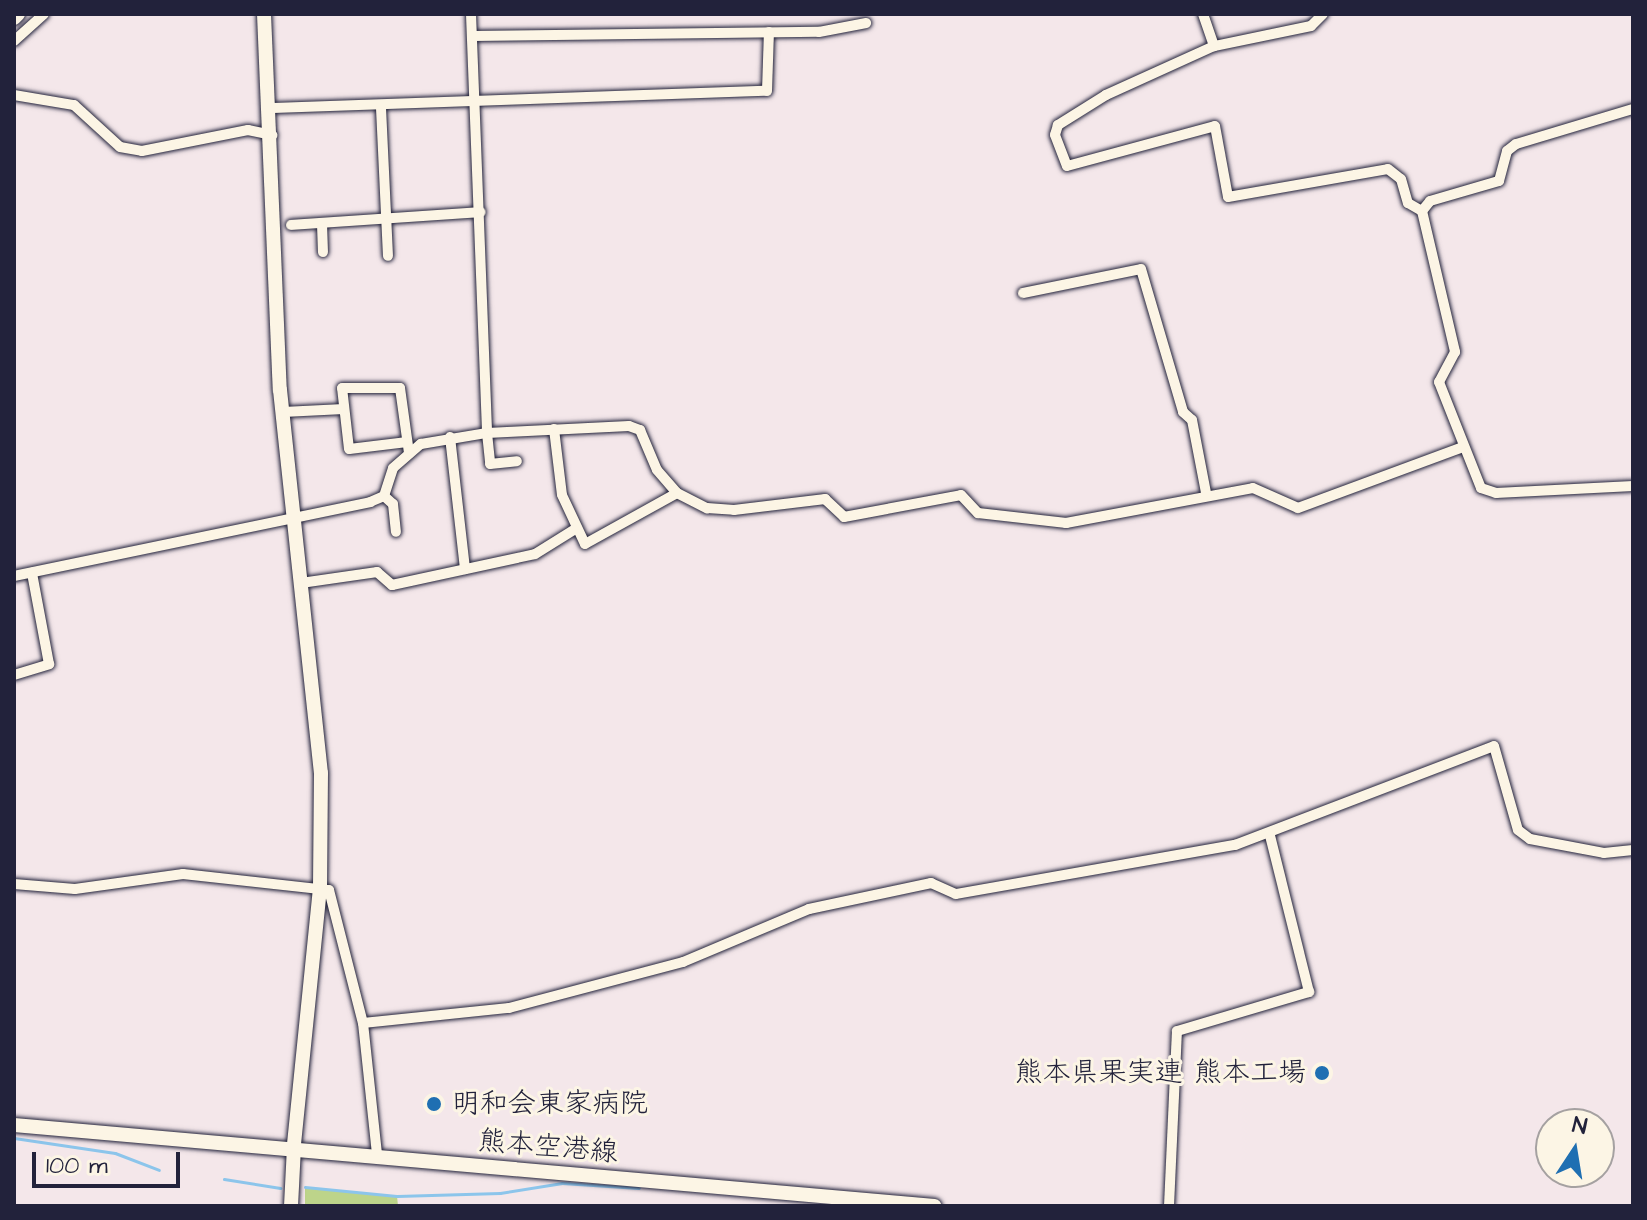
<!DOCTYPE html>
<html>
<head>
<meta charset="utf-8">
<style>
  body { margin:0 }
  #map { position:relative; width:1647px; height:1220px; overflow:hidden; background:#f4e7ea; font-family:"Architects Daughter","Klee One",sans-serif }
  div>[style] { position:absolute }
  .green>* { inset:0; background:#bdd48a }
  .stream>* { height:3px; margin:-1.5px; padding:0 1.5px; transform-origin:1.5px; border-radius:1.5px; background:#8cc5eb }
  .roads { filter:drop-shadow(0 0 2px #22223b) drop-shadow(0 0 2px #22223b) }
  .street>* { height:10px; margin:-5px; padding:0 5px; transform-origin:5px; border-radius:5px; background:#fcf5e5 }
  .secondary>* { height:14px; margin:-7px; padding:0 7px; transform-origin:7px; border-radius:7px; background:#fcf5e5 }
  .dots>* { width:22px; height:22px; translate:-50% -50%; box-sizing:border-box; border:4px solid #fcf5e5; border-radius:50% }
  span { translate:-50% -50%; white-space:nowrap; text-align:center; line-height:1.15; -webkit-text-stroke:6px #fcf5e5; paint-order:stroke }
  .poi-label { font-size:28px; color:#22223b }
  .right { translate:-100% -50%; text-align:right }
  .left { translate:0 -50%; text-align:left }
  .street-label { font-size:28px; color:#22223b }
  .frame { position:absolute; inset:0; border:16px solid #22223b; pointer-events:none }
  .north { position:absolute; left:1535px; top:1108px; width:80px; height:80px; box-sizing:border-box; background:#fcf5e5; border:2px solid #a5a1a1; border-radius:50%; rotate:12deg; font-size:22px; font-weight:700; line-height:32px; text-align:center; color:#22223b }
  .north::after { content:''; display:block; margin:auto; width:28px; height:36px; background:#1f6fb2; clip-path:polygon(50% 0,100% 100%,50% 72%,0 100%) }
  .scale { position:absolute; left:32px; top:1152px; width:148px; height:36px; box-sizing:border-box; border:4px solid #22223b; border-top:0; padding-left:10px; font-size:24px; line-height:28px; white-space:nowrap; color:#22223b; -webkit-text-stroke:6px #fcf5e5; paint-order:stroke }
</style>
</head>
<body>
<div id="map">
  <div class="green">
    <i style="clip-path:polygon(305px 1187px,397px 1196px,398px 1206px,305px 1206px)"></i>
  </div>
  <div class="stream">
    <i style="left:14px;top:1138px;width:102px;rotate:8.4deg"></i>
    <i style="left:115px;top:1153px;width:47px;rotate:21.1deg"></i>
    <i style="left:224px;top:1179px;width:57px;rotate:9.1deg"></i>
    <i style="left:305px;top:1187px;width:92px;rotate:5.6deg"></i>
    <i style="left:397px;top:1196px;width:103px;rotate:-1.7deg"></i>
    <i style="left:500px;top:1193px;width:63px;rotate:-9.2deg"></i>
    <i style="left:562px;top:1183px;width:77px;rotate:3.7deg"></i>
  </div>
  <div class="roads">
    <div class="street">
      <i style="left:471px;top:14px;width:419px;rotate:87.8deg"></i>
      <i style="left:487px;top:433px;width:31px;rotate:84deg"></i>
      <i style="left:490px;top:464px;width:27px;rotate:-6deg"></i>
      <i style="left:1203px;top:14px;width:34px;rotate:71deg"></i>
      <i style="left:1323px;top:14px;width:17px;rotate:135deg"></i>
      <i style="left:1311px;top:26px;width:99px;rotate:168.3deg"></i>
      <i style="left:1214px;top:46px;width:119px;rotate:155.6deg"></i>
      <i style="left:1106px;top:95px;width:57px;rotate:148deg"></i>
      <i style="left:1058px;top:125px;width:10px;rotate:107deg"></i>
      <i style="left:1055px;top:135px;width:33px;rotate:69deg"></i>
      <i style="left:1067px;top:166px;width:153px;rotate:-15.1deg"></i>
      <i style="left:1215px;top:126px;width:72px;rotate:79.6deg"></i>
      <i style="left:1228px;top:197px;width:162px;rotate:-9.9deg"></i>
      <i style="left:1388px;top:169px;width:16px;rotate:38deg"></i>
      <i style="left:1401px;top:179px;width:25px;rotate:74deg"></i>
      <i style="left:1408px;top:203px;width:16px;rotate:30deg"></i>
      <i style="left:1422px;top:211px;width:145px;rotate:76.8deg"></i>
      <i style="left:1455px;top:352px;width:34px;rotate:118deg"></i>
      <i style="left:1439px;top:382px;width:114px;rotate:68.4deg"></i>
      <i style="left:1481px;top:488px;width:16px;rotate:18deg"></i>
      <i style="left:1496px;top:493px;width:137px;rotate:-2.9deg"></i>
      <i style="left:473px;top:36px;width:346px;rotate:-0.7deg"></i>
      <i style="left:819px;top:32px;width:48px;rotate:-10.8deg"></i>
      <i style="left:14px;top:41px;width:40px;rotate:-42deg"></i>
      <i style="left:14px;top:95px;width:61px;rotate:9.5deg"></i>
      <i style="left:74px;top:105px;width:62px;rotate:42.4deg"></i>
      <i style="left:120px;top:147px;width:22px;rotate:10deg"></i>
      <i style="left:142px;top:151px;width:108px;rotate:-11.2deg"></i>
      <i style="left:248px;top:130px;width:25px;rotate:12deg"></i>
      <i style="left:271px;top:108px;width:496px;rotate:-2deg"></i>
      <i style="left:767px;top:91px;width:59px;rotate:-88.1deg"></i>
      <i style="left:381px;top:108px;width:148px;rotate:87.3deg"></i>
      <i style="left:1422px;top:211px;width:13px;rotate:-51deg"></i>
      <i style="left:1430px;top:201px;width:72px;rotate:-16.2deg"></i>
      <i style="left:1499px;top:181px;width:31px;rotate:-75deg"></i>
      <i style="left:1507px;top:151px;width:11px;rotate:-38deg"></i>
      <i style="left:1516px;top:144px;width:122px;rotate:-16.7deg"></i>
      <i style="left:322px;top:224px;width:28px;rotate:88deg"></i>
      <i style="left:291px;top:225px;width:190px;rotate:-3.9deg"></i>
      <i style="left:1023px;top:293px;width:120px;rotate:-11.5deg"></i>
      <i style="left:1141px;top:269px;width:149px;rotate:73.6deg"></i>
      <i style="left:1183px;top:412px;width:12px;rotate:42deg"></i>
      <i style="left:1192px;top:420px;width:74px;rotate:79.1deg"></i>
      <i style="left:283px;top:412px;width:61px;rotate:-2.8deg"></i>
      <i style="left:554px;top:429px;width:66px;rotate:83.1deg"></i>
      <i style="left:562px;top:495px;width:54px;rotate:64.9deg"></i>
      <i style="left:585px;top:544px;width:105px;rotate:-29deg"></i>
      <i style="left:450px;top:437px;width:133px;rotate:83.5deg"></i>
      <i style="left:407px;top:442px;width:58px;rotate:173.1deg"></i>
      <i style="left:349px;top:449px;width:61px;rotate:-96.5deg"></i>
      <i style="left:342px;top:388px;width:58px"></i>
      <i style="left:400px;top:388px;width:66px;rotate:82.1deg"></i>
      <i style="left:384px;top:496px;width:12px;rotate:42deg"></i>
      <i style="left:393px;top:504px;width:28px;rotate:84deg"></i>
      <i style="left:14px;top:576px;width:364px;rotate:-11.7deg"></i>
      <i style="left:370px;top:502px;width:15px;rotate:-23deg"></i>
      <i style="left:384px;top:496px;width:29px;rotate:-72deg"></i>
      <i style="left:393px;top:468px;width:37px;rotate:-41deg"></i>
      <i style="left:421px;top:444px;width:67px;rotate:-9.5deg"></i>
      <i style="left:487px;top:433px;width:142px;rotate:-2.8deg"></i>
      <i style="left:629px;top:426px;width:12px;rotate:20deg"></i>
      <i style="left:640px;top:430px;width:43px;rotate:67deg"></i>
      <i style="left:657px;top:470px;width:30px;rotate:49deg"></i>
      <i style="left:677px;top:493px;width:34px;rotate:27deg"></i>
      <i style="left:707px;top:508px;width:27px;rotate:4deg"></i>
      <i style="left:734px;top:510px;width:92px;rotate:-6.9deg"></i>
      <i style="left:825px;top:499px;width:26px;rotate:43deg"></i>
      <i style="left:844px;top:517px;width:119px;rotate:-10.6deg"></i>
      <i style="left:961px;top:495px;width:25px;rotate:47deg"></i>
      <i style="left:978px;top:513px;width:89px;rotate:6.5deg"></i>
      <i style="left:1066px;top:523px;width:190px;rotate:-10.6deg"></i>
      <i style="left:1253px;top:488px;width:49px;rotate:24deg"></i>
      <i style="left:1298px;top:508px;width:176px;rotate:-20.3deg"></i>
      <i style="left:301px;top:583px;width:77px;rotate:-8.2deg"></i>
      <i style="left:377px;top:572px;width:20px;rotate:41deg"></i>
      <i style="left:392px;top:585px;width:146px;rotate:-12.2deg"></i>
      <i style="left:535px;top:554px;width:49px;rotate:-31.8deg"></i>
      <i style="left:14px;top:675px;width:37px;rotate:-17deg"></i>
      <i style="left:49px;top:664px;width:93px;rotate:-100.6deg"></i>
      <i style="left:14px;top:884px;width:61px;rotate:4.7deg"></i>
      <i style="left:75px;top:889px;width:109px;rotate:-7.9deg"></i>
      <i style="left:183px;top:874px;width:147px;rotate:6.3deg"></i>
      <i style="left:329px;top:890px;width:137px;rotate:75.7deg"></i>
      <i style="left:363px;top:1023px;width:131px;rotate:83.9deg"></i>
      <i style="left:363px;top:1023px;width:147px;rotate:-5.9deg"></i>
      <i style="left:509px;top:1008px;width:180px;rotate:-14.8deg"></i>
      <i style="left:683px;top:962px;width:137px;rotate:-22.8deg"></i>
      <i style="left:809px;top:909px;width:125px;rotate:-12deg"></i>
      <i style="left:931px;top:883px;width:27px;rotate:24deg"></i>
      <i style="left:956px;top:894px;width:283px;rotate:-10deg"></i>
      <i style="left:1235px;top:845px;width:277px;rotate:-20.9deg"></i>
      <i style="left:1494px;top:746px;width:87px;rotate:74.1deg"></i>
      <i style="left:1518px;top:830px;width:15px;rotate:37deg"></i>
      <i style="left:1530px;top:839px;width:75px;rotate:10.7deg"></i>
      <i style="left:1604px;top:853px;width:29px;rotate:-6deg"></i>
      <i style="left:1169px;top:1206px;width:175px;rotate:-87.4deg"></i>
      <i style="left:1177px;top:1031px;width:138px;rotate:-16.5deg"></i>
      <i style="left:1309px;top:992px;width:162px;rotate:-104deg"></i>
    </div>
    <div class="secondary">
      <i style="left:264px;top:14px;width:376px;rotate:87.6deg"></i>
      <i style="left:280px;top:390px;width:385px;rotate:83.9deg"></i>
      <i style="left:321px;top:773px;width:115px;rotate:90.5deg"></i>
      <i style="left:320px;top:888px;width:256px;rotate:95.8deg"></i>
      <i style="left:14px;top:18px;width:6px;rotate:-45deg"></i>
      <i style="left:14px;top:1125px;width:924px;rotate:5.03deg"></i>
      <i style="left:291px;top:1206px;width:59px;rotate:-87.1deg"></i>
    </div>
  </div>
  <div class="dots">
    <i style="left:1322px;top:1073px;background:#1f6fb2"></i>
    <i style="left:434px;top:1104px;background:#1f6fb2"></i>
  </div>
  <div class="poi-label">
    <span class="right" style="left:1306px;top:1073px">熊本県果実連 熊本工場</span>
    <span class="left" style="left:452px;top:1104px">明和会東家病院</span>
  </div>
  <div class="street-label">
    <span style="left:548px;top:1147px;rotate:5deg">熊本空港線</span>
  </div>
  <div class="frame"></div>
  <div class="north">N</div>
  <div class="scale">100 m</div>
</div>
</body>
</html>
